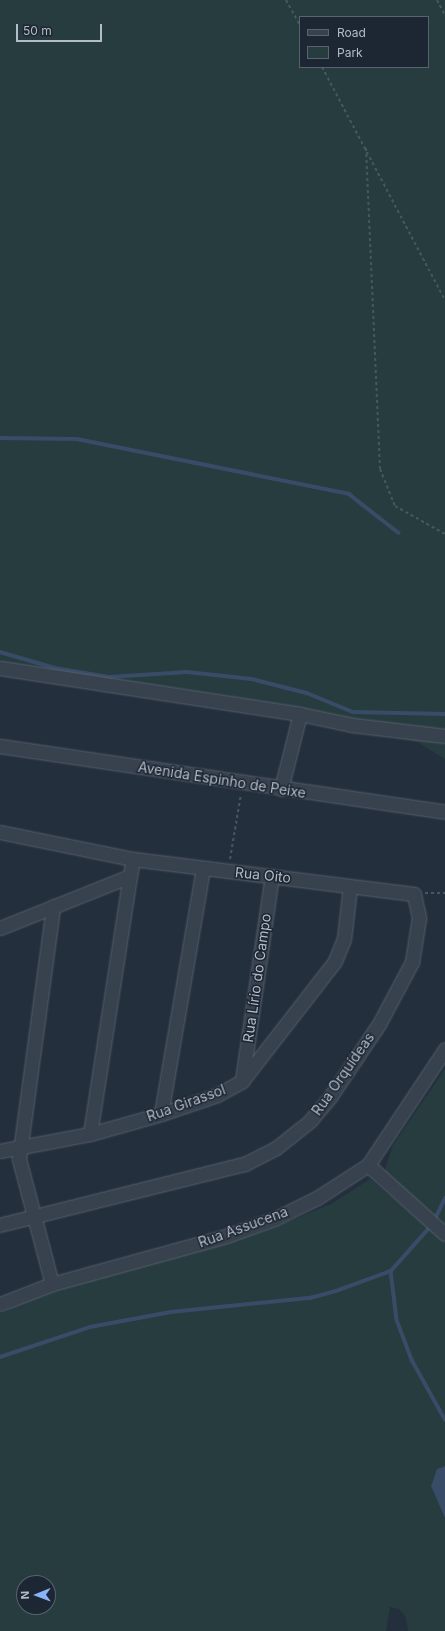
<!DOCTYPE html>
<html>
<head>
<meta charset="utf-8">
<style>
  body { margin:0 }
  #map { position:relative; width:445px; height:1631px; overflow:hidden; background:#242f3e; font-family:Inter,sans-serif }
  div>[style] { position:absolute }
  .green>* { inset:0; background:#263c3f }
  .water>* { inset:0; background:#394c67 }
  .stream>* { height:3.5px; margin:-1.75px; padding:0 1.75px; transform-origin:1.75px; border-radius:1.75px; background:#394c67 }
  .path>* { height:2px; margin-top:-1px; transform-origin:0; background:repeating-linear-gradient(90deg,#44595c 0 3px,transparent 0 6px) }
  .roads { filter:drop-shadow(0 0 1px #565f6c) drop-shadow(0 0 1px #565f6c) }
  .minor>* { height:13px; margin:-6.5px; padding:0 6.5px; transform-origin:6.5px; border-radius:6.5px; background:#38414e }
  span { translate:-50% -50%; white-space:nowrap; text-align:center; line-height:1.15; -webkit-text-stroke:3px #1d2633; paint-order:stroke }
  .street-label { font-size:14px; color:#b4bcc9 }
  .legend { position:absolute; left:299px; top:16px; width:130px; height:52px; box-sizing:border-box; background:#1d2633; border:1px solid #59626f; margin:0; padding:5px 7px; list-style:none; font-size:12px; color:#b4bcc9 }
  .legend li { display:flex; align-items:center; gap:8px; height:20px }
  .legend b { width:20px; border:1px solid #59626f }
  .north { position:absolute; left:16px; top:1575px; width:40px; height:40px; box-sizing:border-box; background:#1d2633; border:1px solid #59626f; border-radius:50%; rotate:269deg; font-size:11px; font-weight:700; line-height:16px; text-align:center; color:#b4bcc9 }
  .north::after { content:''; display:block; margin:auto; width:14px; height:18px; background:#8ab4f8; clip-path:polygon(50% 0,100% 100%,50% 72%,0 100%) }
  .scale { position:absolute; left:16px; top:24px; width:86px; height:18px; box-sizing:border-box; border:2px solid #b4bcc9; border-top:0; padding-left:5px; font-size:12px; line-height:14px; white-space:nowrap; color:#b4bcc9; -webkit-text-stroke:3px #1d2633; paint-order:stroke }
</style>
</head>
<body>
<div id="map">
  <div class="green">
    <i style="clip-path:polygon(evenodd,0 0,445px 0,445px 759px,419px 743px,287px 711px,119px 694px,0 674px,0 0,300px 17px,428px 17px,428px 67px,300px 67px,300px 17px)"></i>
    <i style="clip-path:polygon(445px 1069px,445px 1225px,384px 1172px,393px 1145px)"></i>
    <i style="clip-path:polygon(evenodd,370px 1179px,445px 1242px,445px 1466px,437px 1469px,431px 1486px,445px 1518px,445px 1631px,408px 1631px,406px 1617px,399px 1609px,390px 1607px,386px 1631px,0 1631px,0 1314px,40px 1295px,267px 1230px,331px 1204px,370px 1179px,24px 1583px,48px 1583px,48px 1607px,24px 1607px,24px 1583px)"></i>
  </div>
  <div class="water">
    <i style="clip-path:polygon(445px 1466px,445px 1518px,431px 1486px,437px 1469px)"></i>
  </div>
  <div class="stream">
    <i style="left:0;top:438px;width:77px;rotate:0.7deg"></i>
    <i style="left:77px;top:439px;width:278px;rotate:11.4deg"></i>
    <i style="left:349px;top:494px;width:63px;rotate:38deg"></i>
    <i style="left:0;top:652px;width:57px;rotate:16.2deg"></i>
    <i style="left:55px;top:668px;width:56px;rotate:9.3deg"></i>
    <i style="left:110px;top:677px;width:77px;rotate:-3.7deg"></i>
    <i style="left:187px;top:672px;width:65px;rotate:6.1deg"></i>
    <i style="left:252px;top:679px;width:57px;rotate:14.3deg"></i>
    <i style="left:307px;top:693px;width:50px;rotate:22.4deg"></i>
    <i style="left:353px;top:712px;width:92px;rotate:1.2deg"></i>
    <i style="left:434px;top:1221px;width:25px;rotate:-64deg"></i>
    <i style="left:391px;top:1271px;width:49px;rotate:83deg"></i>
    <i style="left:397px;top:1320px;width:43px;rotate:69.4deg"></i>
    <i style="left:412px;top:1360px;width:68px;rotate:60.8deg"></i>
    <i style="left:0;top:1357px;width:95px;rotate:-18.4deg"></i>
    <i style="left:90px;top:1327px;width:82px;rotate:-10.5deg"></i>
    <i style="left:171px;top:1312px;width:140px;rotate:-5.8deg"></i>
    <i style="left:310px;top:1298px;width:30px;rotate:-15deg"></i>
    <i style="left:339px;top:1290px;width:55px;rotate:-20.1deg"></i>
    <i style="left:391px;top:1271px;width:60px;rotate:-48.4deg"></i>
  </div>
  <div class="path">
    <i style="left:286px;top:0;width:29px;rotate:61deg"></i>
    <i style="left:437px;top:0;width:17px;rotate:62deg"></i>
    <i style="left:322px;top:67px;width:263px;rotate:62.2deg"></i>
    <i style="left:366px;top:148px;width:321px;rotate:87.5deg"></i>
    <i style="left:380px;top:469px;width:40px;rotate:68deg"></i>
    <i style="left:395px;top:506px;width:57px;rotate:29.2deg"></i>
    <i style="left:230px;top:859px;width:66px;rotate:-80.4deg"></i>
    <i style="left:425px;top:893px;width:20px"></i>
  </div>
  <div class="roads">
    <div class="minor">
      <i style="left:0;top:668px;width:304px;rotate:8.7deg"></i>
      <i style="left:300px;top:714px;width:53px;rotate:11.9deg"></i>
      <i style="left:352px;top:725px;width:94px;rotate:6.7deg"></i>
      <i style="left:0;top:746px;width:450px;rotate:8.4deg"></i>
      <i style="left:281px;top:789px;width:77px;rotate:-75.8deg"></i>
      <i style="left:0;top:832px;width:136px;rotate:11.5deg"></i>
      <i style="left:0;top:928px;width:140px;rotate:-21.8deg"></i>
      <i style="left:130px;top:876px;width:17px;rotate:-80deg"></i>
      <i style="left:133px;top:859px;width:283px;rotate:7.1deg"></i>
      <i style="left:414px;top:894px;width:25px;rotate:78deg"></i>
      <i style="left:419px;top:918px;width:45px;rotate:99deg"></i>
      <i style="left:412px;top:962px;width:70px;rotate:118deg"></i>
      <i style="left:379px;top:1024px;width:88px;rotate:123.9deg"></i>
      <i style="left:330px;top:1097px;width:31px;rotate:130deg"></i>
      <i style="left:310px;top:1121px;width:43px;rotate:141.5deg"></i>
      <i style="left:276px;top:1148px;width:36px;rotate:153deg"></i>
      <i style="left:244px;top:1164px;width:252px;rotate:166deg"></i>
      <i style="left:242px;top:1081px;width:207px;rotate:-81.7deg"></i>
      <i style="left:161px;top:1114px;width:249px;rotate:-80.3deg"></i>
      <i style="left:90px;top:1134px;width:261px;rotate:-81.2deg"></i>
      <i style="left:0;top:1151px;width:92px;rotate:-10.7deg"></i>
      <i style="left:90px;top:1134px;width:74px;rotate:-15.7deg"></i>
      <i style="left:161px;top:1114px;width:59px;rotate:-18.7deg"></i>
      <i style="left:217px;top:1095px;width:29px;rotate:-29deg"></i>
      <i style="left:242px;top:1081px;width:152px;rotate:-52.2deg"></i>
      <i style="left:335px;top:961px;width:24px;rotate:-68deg"></i>
      <i style="left:344px;top:939px;width:52px;rotate:-83.4deg"></i>
      <i style="left:368px;top:1165px;width:103px;rotate:41.9deg"></i>
      <i style="left:52px;top:1284px;width:129px;rotate:-104.8deg"></i>
      <i style="left:19px;top:1159px;width:255px;rotate:-82.3deg"></i>
      <i style="left:0;top:1304px;width:56px;rotate:-21deg"></i>
      <i style="left:52px;top:1284px;width:180px;rotate:-15.4deg"></i>
      <i style="left:226px;top:1236px;width:51px;rotate:-19.5deg"></i>
      <i style="left:274px;top:1219px;width:48px;rotate:-26deg"></i>
      <i style="left:317px;top:1198px;width:61px;rotate:-32.9deg"></i>
      <i style="left:368px;top:1165px;width:139px;rotate:-56.4deg"></i>
    </div>
  </div>
  <div class="street-label">
    <span style="left:222px;top:780px;rotate:9deg">Avenida Espinho de Peixe</span>
    <span style="left:263px;top:875px;rotate:6deg">Rua Oito</span>
    <span style="left:257px;top:978px;rotate:-82deg">Rua Lírio do Campo</span>
    <span style="left:343px;top:1074px;rotate:-55deg">Rua Orquídeas</span>
    <span style="left:186px;top:1103px;rotate:-20deg">Rua Girassol</span>
    <span style="left:243px;top:1227px;rotate:-20deg">Rua Assucena</span>
  </div>
  <ul class="legend">
  <li><b style="height:5px;background:#38414e"></b>Road</li>
  <li><b style="height:11px;background:#263c3f"></b>Park</li>
  </ul>
  <div class="north">N</div>
  <div class="scale">50 m</div>
</div>
</body>
</html>
